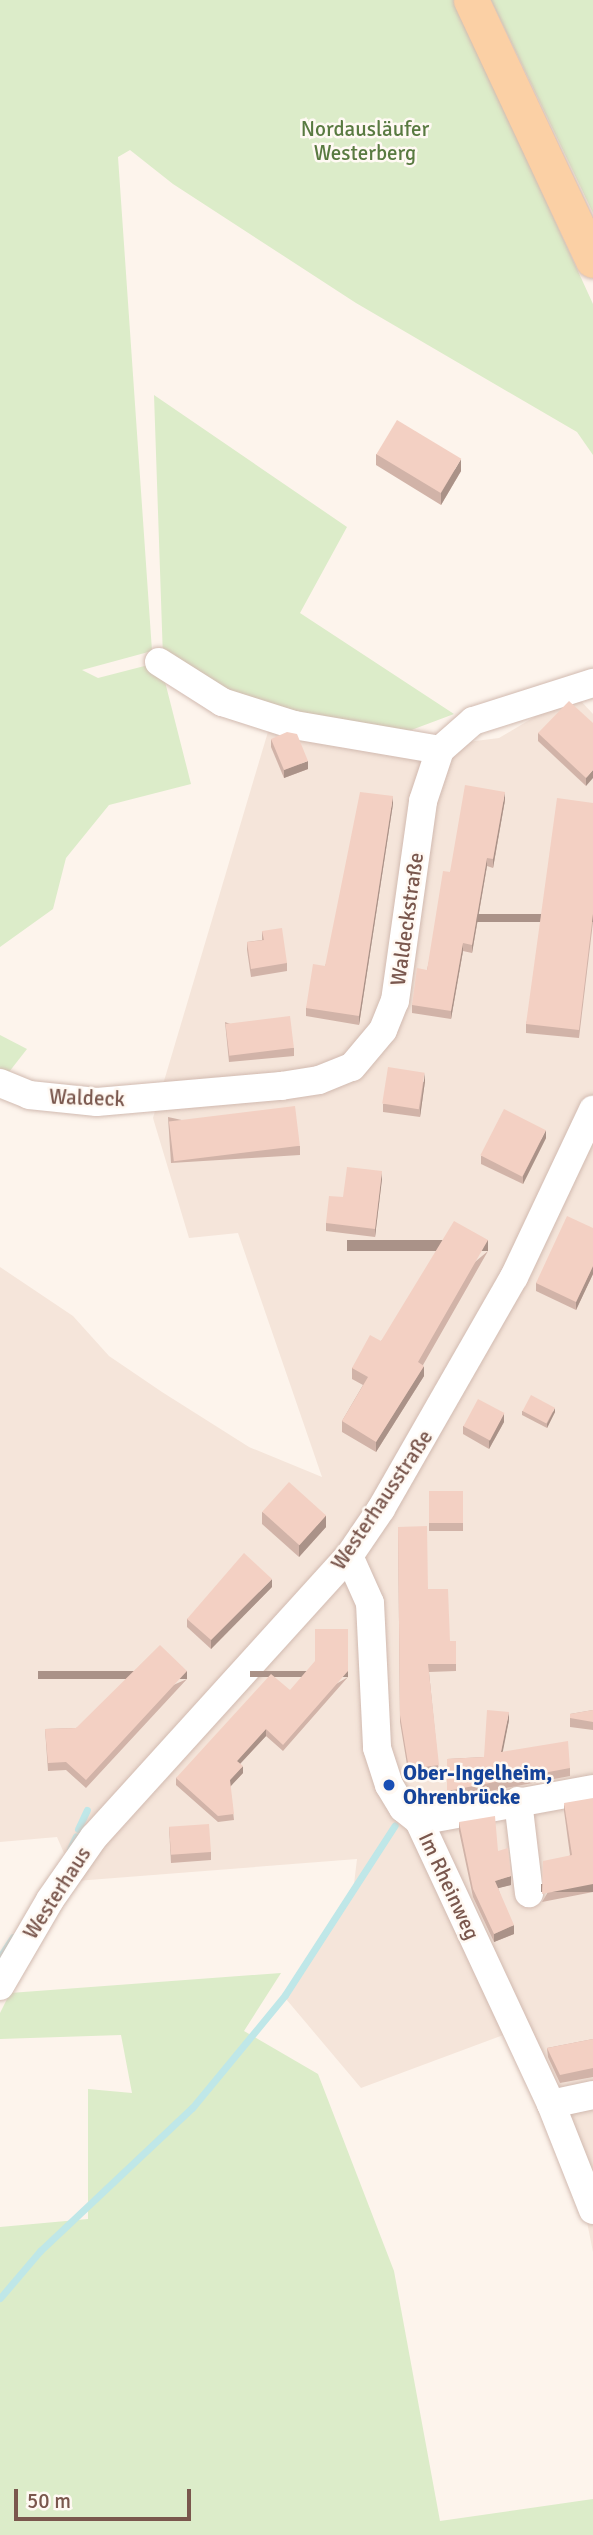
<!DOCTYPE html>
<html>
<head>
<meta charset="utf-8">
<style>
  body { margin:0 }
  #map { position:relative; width:593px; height:2535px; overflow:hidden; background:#fdf4ec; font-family:Signika,sans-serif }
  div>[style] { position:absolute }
  .residential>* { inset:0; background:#f5e5da }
  .green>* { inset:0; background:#dcecc9 }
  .stream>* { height:7px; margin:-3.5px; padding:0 3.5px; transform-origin:3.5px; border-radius:3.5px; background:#bfe7e8 }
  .roads { filter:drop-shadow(0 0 2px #d1bab0) drop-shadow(0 0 2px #d1bab0) }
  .minor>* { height:28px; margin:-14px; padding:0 14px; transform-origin:14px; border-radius:14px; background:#fff }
  .major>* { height:35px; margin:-17.5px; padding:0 17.5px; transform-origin:17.5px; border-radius:17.5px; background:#fbd0a5 }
  .wall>* { inset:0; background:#d1b3a8; transform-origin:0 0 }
  .shaded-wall>* { inset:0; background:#aa9288; transform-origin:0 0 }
  .building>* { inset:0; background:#f3d0c3; transform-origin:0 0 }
  .dots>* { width:19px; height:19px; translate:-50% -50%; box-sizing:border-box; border:4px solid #fff9f3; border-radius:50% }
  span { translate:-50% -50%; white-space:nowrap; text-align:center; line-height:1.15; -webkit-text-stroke:5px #fff9f3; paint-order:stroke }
  .park-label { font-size:21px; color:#597a41 }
  .street-label { font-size:21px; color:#7a574d }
  .transit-label { font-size:21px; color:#164399; font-weight:700 }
  .left { translate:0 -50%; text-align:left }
  .scale { position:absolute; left:14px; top:2489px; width:177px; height:32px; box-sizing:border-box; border:4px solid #7a574d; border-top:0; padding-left:9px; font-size:21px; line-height:24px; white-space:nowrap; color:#7a574d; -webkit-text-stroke:5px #fff9f3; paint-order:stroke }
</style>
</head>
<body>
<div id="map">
  <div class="residential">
    <i style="clip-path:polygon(580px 700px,593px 714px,593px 2252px,587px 2222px,506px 2034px,361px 2088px,286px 1999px,354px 1884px,357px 1859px,76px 1881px,57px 1837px,0 1842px,0 1267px,73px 1316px,109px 1356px,162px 1392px,249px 1447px,322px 1477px,238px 1233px,189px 1238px,153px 1118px,270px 725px,397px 751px,499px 738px,556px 704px)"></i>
  </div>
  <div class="green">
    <i style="clip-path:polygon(0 0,454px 0,593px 304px,593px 455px,577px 432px,356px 303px,173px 184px,130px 150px,118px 157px,152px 651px,82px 670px,98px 678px,160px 662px,191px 784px,109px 805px,66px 858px,53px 909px,0 947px)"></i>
    <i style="clip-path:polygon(491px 0,593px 0,593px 213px)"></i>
    <i style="clip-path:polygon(154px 395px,347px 527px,300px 613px,454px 714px,390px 738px,225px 692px,163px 658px)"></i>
    <i style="clip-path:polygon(0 1035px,27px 1049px,9px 1072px,0 1068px)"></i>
    <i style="clip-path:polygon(281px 1973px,244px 2031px,318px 2074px,394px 2271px,440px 2521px,593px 2499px,593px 2535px,0 2535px,0 2227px,88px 2219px,88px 2089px,132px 2093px,121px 2035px,0 2039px,0 2013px,10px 1993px)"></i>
  </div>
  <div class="stream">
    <i style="left:78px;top:1829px;width:21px;rotate:-65deg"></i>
    <i style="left:70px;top:1849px;width:14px;rotate:-65deg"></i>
    <i style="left:0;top:1957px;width:24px;rotate:-57deg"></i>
    <i style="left:0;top:2298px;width:62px;rotate:-49.6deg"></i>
    <i style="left:40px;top:2251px;width:209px;rotate:-43.3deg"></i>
    <i style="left:192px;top:2108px;width:146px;rotate:-50.5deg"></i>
    <i style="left:285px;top:1995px;width:202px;rotate:-57.1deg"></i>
  </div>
  <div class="roads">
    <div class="minor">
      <i style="left:159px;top:662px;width:75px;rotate:32.4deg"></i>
      <i style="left:222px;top:702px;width:76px;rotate:17.7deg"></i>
      <i style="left:294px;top:725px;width:148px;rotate:9.7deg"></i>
      <i style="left:0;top:1083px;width:31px;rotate:22deg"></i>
      <i style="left:29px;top:1095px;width:68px;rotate:5.9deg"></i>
      <i style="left:97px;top:1102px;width:185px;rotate:-5deg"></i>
      <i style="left:281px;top:1086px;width:38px;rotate:-9deg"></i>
      <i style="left:319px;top:1080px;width:35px;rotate:-22deg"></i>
      <i style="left:352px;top:1067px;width:48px;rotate:-50deg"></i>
      <i style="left:383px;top:1030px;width:31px;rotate:-68deg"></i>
      <i style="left:395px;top:1001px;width:202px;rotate:-82deg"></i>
      <i style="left:423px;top:801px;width:54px;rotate:-71.6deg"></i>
      <i style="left:440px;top:750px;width:44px;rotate:-41.3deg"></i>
      <i style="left:473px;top:721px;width:126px;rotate:-17.6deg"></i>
      <i style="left:349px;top:1556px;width:51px;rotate:65.9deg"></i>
      <i style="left:370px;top:1603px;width:145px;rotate:87.2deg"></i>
      <i style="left:377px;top:1748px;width:39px;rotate:72deg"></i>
      <i style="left:389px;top:1785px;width:27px;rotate:59deg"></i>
      <i style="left:403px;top:1808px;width:21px;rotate:39deg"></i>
      <i style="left:419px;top:1821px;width:312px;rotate:65deg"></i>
      <i style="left:551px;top:2104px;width:114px;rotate:68.4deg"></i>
      <i style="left:518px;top:1801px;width:93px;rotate:83.2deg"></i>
      <i style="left:419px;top:1821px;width:177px;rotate:-10.4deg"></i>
      <i style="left:0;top:1986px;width:99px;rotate:-59.8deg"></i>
      <i style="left:50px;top:1900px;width:77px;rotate:-55.1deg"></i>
      <i style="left:94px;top:1837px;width:379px;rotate:-47.8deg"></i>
      <i style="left:349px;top:1556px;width:57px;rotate:-55.8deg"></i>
      <i style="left:381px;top:1509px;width:267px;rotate:-60.2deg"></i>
      <i style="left:514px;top:1277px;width:185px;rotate:-64.7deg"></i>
      <i style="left:551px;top:2104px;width:43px;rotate:-12.1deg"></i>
    </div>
    <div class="major">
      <i style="left:471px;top:0;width:287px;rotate:64.9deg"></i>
    </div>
  </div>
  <div class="wall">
    <i style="clip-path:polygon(376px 454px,461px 471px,441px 505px,376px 465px)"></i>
    <i style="clip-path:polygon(593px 723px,586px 786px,538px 741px,538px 733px)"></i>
    <i style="clip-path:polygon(271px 739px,308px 769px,284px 778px,271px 747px)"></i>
    <i style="clip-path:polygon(505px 800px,493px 868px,487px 866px,472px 953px,463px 951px,451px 1019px,412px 1013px,412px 1005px,427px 970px,450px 872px)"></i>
    <i style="clip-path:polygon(593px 803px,593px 922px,579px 1038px,526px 1033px,526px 1024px)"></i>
    <i style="clip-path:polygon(393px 804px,359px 1025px,306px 1016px,306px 1008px,325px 966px)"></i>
    <i style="clip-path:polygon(262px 931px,287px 963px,287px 971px,251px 977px,247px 950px,247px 942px,262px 940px)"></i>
    <i style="clip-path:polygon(225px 1022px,294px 1048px,294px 1056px,229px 1062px)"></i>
    <i style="clip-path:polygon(425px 1081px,420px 1117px,383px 1112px,383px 1104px)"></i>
    <i style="clip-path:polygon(168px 1117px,300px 1146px,300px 1155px,171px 1163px)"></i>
    <i style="clip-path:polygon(546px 1138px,523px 1184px,481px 1164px,481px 1156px)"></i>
    <i style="clip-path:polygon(382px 1179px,375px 1237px,326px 1231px,326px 1223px,343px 1197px)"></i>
    <i style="clip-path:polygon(593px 1228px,593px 1274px,576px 1310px,536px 1291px,536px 1283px)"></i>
    <i style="clip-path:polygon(488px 1251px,423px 1365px,424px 1376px,376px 1452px,342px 1432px,342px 1421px,363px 1385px,352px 1379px,352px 1368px,381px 1341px)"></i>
    <i style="clip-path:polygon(522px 1411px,555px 1412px,547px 1428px,522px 1415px)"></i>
    <i style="clip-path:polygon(504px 1422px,489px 1449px,463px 1434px,463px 1426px)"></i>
    <i style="left:429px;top:1491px;width:34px;height:40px"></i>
    <i style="clip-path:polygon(262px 1512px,326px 1527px,299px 1557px,262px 1524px)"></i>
    <i style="clip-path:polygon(398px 1527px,428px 1589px,450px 1641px,456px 1641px,456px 1671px,429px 1672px,439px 1773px,409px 1777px,400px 1722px)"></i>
    <i style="clip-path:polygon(272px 1587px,211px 1649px,187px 1627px,187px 1619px)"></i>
    <i style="clip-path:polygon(348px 1677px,283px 1751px,266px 1736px,240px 1764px,243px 1773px,230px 1786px,234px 1820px,218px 1822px,176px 1785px,176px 1778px)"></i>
    <i style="clip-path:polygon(187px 1679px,86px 1788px,66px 1770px,48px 1771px,45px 1729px,76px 1728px)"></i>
    <i style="clip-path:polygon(593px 1710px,593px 1730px,570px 1727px,570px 1714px)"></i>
    <i style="clip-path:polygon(509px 1720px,502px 1752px,570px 1768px,570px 1776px,447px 1799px,447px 1759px,484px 1757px)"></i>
    <i style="clip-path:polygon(564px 1803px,593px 1892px,542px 1902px,570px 1855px,564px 1811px)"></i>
    <i style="clip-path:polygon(459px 1822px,498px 1851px,511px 1885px,498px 1888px,514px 1934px,494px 1942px,473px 1897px,459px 1831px)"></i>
    <i style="clip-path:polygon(169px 1827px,211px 1852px,211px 1860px,171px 1863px)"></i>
    <i style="clip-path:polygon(593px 2039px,593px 2077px,560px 2083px,548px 2057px,547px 2048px)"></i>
  </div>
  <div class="shaded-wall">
    <i style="clip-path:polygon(461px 459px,461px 471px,441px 505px,441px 493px)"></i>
    <i style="clip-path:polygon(308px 761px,308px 769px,284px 778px,284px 770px)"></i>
    <i style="clip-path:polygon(593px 770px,593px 778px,586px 786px,586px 778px)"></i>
    <i style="clip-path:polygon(505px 792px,505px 800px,493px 868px,493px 859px)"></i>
    <i style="clip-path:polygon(393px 796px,393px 804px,359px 1025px,359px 1016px)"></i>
    <i style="clip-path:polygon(487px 858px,487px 866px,472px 953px,472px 945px)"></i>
    <i style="left:593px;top:914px;width:8px;height:117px;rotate:90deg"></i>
    <i style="clip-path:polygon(463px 943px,463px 951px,451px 1019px,451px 1011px)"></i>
    <i style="clip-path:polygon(425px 1073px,425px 1081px,420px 1117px,420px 1109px)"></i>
    <i style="clip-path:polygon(546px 1130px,546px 1138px,523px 1184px,523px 1176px)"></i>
    <i style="clip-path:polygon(382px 1171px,382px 1179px,375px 1237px,375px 1229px)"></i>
    <i style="left:488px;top:1240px;width:11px;height:141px;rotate:90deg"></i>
    <i style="clip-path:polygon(593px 1266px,593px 1274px,576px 1310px,576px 1302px)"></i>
    <i style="clip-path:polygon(424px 1366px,424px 1376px,376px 1452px,376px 1442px)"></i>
    <i style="clip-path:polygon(555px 1408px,555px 1412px,547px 1428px,547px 1424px)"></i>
    <i style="clip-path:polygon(504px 1413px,504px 1422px,489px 1449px,489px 1441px)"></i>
    <i style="clip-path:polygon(326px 1515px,326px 1527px,299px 1557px,299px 1545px)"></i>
    <i style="clip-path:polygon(272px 1579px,272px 1587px,211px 1649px,211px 1640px)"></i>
    <i style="left:187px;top:1671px;width:8px;height:149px;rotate:90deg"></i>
    <i style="left:348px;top:1671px;width:6px;height:98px;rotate:90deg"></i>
    <i style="clip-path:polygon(509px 1712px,509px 1720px,501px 1761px,501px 1752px)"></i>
    <i style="clip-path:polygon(266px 1729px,266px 1736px,237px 1767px,237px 1761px)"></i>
    <i style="clip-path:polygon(243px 1766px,243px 1773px,230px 1787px,230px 1780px)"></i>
    <i style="clip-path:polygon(511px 1876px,511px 1885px,495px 1889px,495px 1881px)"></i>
    <i style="left:593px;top:1884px;width:8px;height:52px;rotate:90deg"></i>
    <i style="clip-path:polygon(514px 1925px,514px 1934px,494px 1942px,494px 1934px)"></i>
  </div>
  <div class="building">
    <i style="left:397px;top:420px;width:75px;height:40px;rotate:31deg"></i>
    <i style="clip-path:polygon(569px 701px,593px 723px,593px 770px,586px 778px,538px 733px)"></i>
    <i style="clip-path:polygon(287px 732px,297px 734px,308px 761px,284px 770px,271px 739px)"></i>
    <i style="clip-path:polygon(465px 785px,505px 792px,493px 859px,487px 858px,472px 945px,463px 943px,451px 1011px,412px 1005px,417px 968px,427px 970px,443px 871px,450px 872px)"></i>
    <i style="clip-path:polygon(360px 792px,393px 796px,359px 1016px,306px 1008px,313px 964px,325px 966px)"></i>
    <i style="clip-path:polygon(557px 798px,593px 803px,593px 914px,579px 1030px,526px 1024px)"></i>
    <i style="clip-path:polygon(282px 928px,287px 963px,251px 969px,247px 942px,264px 940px,262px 931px)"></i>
    <i style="left:290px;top:1016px;width:32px;height:65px;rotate:83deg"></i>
    <i style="left:388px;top:1067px;width:37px;height:37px;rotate:9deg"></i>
    <i style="left:295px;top:1106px;width:40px;height:127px;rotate:83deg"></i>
    <i style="left:504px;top:1109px;width:47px;height:52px;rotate:27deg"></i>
    <i style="clip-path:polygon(347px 1167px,382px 1171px,375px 1229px,326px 1223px,329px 1196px,343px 1197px)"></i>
    <i style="clip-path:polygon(567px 1216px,593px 1228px,593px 1266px,576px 1302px,536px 1283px)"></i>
    <i style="clip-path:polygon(454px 1221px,488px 1240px,418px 1362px,424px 1366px,376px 1442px,342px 1421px,368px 1377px,352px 1368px,370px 1335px,381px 1341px)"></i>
    <i style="left:531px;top:1395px;width:27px;height:18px;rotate:28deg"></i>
    <i style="left:478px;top:1399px;width:30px;height:31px;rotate:28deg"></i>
    <i style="left:289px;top:1482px;width:50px;height:40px;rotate:42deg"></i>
    <i style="left:429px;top:1491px;width:34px;height:32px"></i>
    <i style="clip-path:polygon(427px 1526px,428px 1589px,448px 1589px,450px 1641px,456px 1641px,456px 1664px,428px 1664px,439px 1765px,409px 1769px,400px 1715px,398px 1527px)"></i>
    <i style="clip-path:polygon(244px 1553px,272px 1579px,211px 1640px,187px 1619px)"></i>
    <i style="clip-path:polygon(315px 1629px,348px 1629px,348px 1671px,283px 1745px,266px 1729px,237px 1761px,243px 1766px,230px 1780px,234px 1814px,218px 1816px,176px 1778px,271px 1674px,290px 1690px,315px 1661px)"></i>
    <i style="clip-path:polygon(160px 1645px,187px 1671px,86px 1780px,66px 1762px,48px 1763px,45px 1729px,76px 1728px)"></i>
    <i style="clip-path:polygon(487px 1710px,509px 1712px,501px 1752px,568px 1741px,570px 1768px,447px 1791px,447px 1759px,484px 1757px)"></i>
    <i style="clip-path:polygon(593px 1710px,593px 1722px,570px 1718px,570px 1714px)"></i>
    <i style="clip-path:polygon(593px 1798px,593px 1884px,542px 1894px,543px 1861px,572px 1855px,564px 1803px)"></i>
    <i style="clip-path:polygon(495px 1816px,498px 1851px,508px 1848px,511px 1876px,495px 1881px,514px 1925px,494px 1934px,473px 1889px,459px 1822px)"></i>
    <i style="left:209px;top:1824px;width:28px;height:40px;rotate:86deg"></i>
    <i style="clip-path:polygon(593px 2039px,593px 2068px,560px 2075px,547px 2048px)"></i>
  </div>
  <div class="dots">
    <i style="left:389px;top:1785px;background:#1a4fb4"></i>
  </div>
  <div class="park-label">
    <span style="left:365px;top:141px">Nordausläufer<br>Westerberg</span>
  </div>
  <div class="street-label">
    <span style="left:407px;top:919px;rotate:-82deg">Waldeckstraße</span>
    <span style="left:87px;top:1098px;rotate:2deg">Waldeck</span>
    <span style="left:382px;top:1500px;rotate:-56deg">Westerhausstraße</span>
    <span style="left:449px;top:1886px;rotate:65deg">Im Rheinweg</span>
    <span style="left:57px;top:1893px;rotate:-57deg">Westerhaus</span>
  </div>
  <div class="transit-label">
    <span class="left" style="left:403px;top:1785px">Ober-Ingelheim,<br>Ohrenbrücke</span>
  </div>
  <div class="scale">50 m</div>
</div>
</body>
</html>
